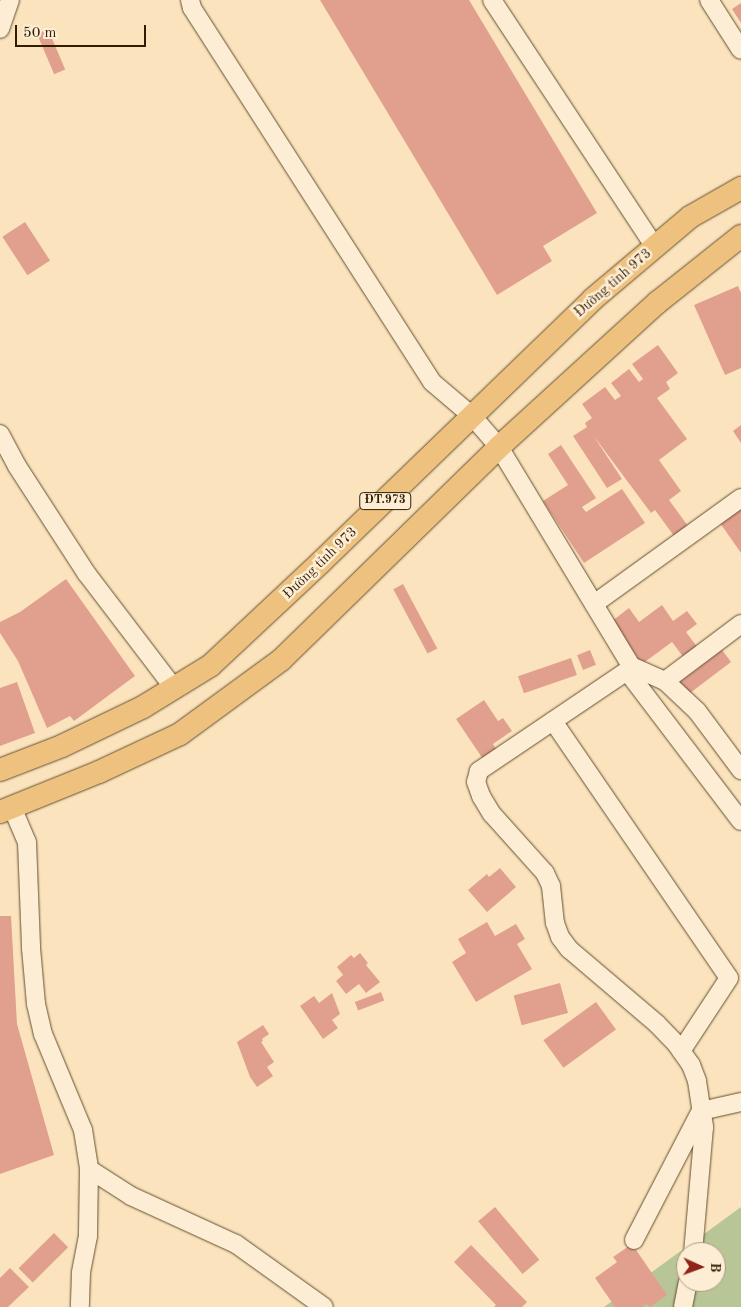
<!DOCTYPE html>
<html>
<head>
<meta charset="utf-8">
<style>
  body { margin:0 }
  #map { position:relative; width:741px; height:1307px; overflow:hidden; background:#fbe4bd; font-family:"Old Standard TT",serif }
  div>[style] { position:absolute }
  .green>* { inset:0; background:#b8c596 }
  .building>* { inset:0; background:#e1a08e; transform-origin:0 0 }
  .roads { filter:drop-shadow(0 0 1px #644e2f) drop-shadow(0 0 1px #644e2f) }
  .minor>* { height:18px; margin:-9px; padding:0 9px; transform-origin:9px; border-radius:9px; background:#fcedd4 }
  .major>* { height:22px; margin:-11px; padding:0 11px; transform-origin:11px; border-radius:11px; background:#eec27e }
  span { translate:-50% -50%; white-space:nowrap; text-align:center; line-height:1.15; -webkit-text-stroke:5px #fcedd4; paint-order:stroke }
  .shield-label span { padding:1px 4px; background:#fcedd4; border:1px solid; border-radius:4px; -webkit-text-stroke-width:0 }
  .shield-label { font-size:12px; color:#321c00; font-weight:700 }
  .street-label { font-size:14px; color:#321c00 }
  .north { position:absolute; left:676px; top:1242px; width:50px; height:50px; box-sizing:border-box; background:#fcedd4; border:1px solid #ab997f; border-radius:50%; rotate:92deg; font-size:14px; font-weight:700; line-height:20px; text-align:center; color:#321c00 }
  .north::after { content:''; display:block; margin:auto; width:18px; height:22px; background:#8f2418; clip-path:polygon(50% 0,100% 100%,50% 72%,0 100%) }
  .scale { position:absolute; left:15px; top:25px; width:131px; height:22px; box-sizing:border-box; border:2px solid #321c00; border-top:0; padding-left:6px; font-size:15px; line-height:18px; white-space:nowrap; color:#321c00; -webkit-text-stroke:4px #fcedd4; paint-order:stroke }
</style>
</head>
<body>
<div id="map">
  <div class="green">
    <i style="clip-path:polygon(evenodd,741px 1207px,741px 1307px,604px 1307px,741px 1207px,686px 1252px,716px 1252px,716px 1282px,686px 1282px,686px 1252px)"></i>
  </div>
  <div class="building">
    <i style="clip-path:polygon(320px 0,469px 0,597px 213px,543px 246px,552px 261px,497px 295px)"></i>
    <i style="clip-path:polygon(741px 3px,741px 23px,732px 9px)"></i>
    <i style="left:48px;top:29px;width:44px;height:12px;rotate:67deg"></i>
    <i style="left:25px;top:222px;width:46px;height:27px;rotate:57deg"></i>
    <i style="clip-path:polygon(738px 286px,741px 293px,741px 368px,725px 375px,694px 305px)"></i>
    <i style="clip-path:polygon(658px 345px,678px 373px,666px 382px,670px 389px,657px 398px,687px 439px,659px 460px,681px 491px,669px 500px,691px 530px,677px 540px,655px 510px,651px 513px,593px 435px,622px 479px,607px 488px,573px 436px,587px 427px,585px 423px,592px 418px,582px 404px,605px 387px,615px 400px,621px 396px,611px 383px,629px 369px,639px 382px,643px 379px,632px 364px)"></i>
    <i style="clip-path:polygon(741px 425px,741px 443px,733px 431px)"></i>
    <i style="clip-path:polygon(561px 445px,596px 498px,582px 507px,586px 512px,622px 489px,645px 523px,584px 563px,543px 501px,568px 485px,548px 454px)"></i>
    <i style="clip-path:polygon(741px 507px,741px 553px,720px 523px)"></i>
    <i style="clip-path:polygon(66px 579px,135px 676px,74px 721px,70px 716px,47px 728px,18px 661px,0 633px,0 622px,20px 612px)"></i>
    <i style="left:403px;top:584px;width:73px;height:11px;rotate:62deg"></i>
    <i style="clip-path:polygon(662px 605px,673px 621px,687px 611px,697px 624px,686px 632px,698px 648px,684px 658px,672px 642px,642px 664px,612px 621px,629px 608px,639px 622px)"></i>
    <i style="left:590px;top:650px;width:16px;height:14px;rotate:68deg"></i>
    <i style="left:722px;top:650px;width:15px;height:53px;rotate:53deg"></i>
    <i style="left:571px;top:658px;width:18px;height:56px;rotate:71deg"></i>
    <i style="clip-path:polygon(17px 682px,35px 733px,0 746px,0 688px)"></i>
    <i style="clip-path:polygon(484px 700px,498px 721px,503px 718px,512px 731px,493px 744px,498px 752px,485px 762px,456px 719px)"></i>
    <i style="clip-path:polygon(500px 868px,516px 887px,487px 912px,468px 890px,487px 874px,489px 877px)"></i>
    <i style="clip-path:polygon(0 916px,11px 916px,17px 1024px,54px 1155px,0 1174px)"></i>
    <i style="clip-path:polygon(487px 922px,495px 936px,516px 924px,525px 939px,517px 944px,532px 969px,476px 1002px,452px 962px,466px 953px,458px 939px)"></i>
    <i style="clip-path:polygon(360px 953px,368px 963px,366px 965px,380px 982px,366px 993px,359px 984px,346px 994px,336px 981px,343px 975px,337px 967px,351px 955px,354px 958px)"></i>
    <i style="left:560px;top:983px;width:31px;height:48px;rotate:75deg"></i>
    <i style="left:381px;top:992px;width:9px;height:28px;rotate:69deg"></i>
    <i style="clip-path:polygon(332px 993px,340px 1014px,332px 1020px,338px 1028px,323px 1039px,300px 1006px,314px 996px,319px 1003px)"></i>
    <i style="left:596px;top:1002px;width:34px;height:65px;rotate:54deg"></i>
    <i style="clip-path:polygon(263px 1025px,269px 1034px,262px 1039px,263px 1041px,261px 1042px,274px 1062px,267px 1067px,273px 1076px,257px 1087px,250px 1077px,237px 1042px)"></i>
    <i style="left:495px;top:1207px;width:69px;height:22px;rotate:50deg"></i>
    <i style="left:54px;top:1233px;width:20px;height:50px;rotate:45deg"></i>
    <i style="clip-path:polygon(632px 1244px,667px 1295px,650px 1307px,646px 1304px,642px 1307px,615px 1307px,595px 1278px,617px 1262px,613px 1257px)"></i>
    <i style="clip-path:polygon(471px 1245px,527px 1302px,522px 1307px,494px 1307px,496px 1305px,454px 1262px)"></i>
    <i style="clip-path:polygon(10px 1268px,29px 1287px,8px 1307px,0 1307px,0 1278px)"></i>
  </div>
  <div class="roads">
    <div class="minor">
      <i style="left:190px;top:0;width:8px;rotate:76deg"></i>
      <i style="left:192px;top:8px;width:444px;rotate:57.3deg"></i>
      <i style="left:432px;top:382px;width:52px;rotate:40.4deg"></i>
      <i style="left:472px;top:416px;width:41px;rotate:48.9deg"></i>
      <i style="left:499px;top:447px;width:256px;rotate:58.9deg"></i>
      <i style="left:631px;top:666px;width:37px;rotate:24deg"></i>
      <i style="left:665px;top:681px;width:44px;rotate:43.2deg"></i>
      <i style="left:697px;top:711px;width:74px;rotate:53.3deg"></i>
      <i style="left:492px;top:0;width:296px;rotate:56.6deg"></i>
      <i style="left:709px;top:0;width:59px;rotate:57.4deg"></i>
      <i style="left:0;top:29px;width:31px;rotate:-71deg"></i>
      <i style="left:0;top:434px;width:36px;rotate:62deg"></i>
      <i style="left:17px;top:466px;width:129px;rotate:57.1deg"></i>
      <i style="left:87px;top:574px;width:143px;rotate:52.7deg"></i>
      <i style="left:594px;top:604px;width:181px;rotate:-35.8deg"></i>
      <i style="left:631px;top:666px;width:6px;rotate:129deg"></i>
      <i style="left:627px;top:671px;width:179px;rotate:146deg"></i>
      <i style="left:479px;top:771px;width:11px;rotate:105deg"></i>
      <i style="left:476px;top:782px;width:15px;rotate:70deg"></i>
      <i style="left:481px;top:796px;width:21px;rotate:59deg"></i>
      <i style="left:492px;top:814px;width:79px;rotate:48.1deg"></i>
      <i style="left:545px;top:873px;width:14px;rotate:65deg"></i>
      <i style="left:551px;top:886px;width:37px;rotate:84deg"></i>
      <i style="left:555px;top:923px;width:15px;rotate:70deg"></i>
      <i style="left:560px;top:937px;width:15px;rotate:53deg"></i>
      <i style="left:569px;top:949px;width:116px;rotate:40.4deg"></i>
      <i style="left:657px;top:1024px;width:29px;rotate:46deg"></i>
      <i style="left:677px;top:1045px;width:24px;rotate:55deg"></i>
      <i style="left:691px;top:1065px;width:17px;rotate:69deg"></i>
      <i style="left:697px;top:1081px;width:47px;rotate:81.3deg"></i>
      <i style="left:704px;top:1127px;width:125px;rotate:95deg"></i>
      <i style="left:627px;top:671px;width:188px;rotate:52.8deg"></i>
      <i style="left:665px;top:681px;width:95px;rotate:-36.9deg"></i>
      <i style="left:553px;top:721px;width:311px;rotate:55.6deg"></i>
      <i style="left:729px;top:978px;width:87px;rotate:123.3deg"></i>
      <i style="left:12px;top:807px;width:38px;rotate:67deg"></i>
      <i style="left:27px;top:842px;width:106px;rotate:87.8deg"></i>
      <i style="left:31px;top:948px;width:56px;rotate:84.9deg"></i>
      <i style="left:36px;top:1004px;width:31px;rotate:77deg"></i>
      <i style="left:43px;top:1034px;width:104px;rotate:67.4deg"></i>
      <i style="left:83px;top:1130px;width:39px;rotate:81deg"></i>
      <i style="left:89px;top:1169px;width:67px;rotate:90.9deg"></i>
      <i style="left:88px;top:1236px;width:38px;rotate:101deg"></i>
      <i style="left:81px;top:1273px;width:34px;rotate:92deg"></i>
      <i style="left:89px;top:1169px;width:50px;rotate:32.7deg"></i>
      <i style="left:131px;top:1196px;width:115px;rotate:24.6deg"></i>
      <i style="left:236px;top:1244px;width:108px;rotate:35.6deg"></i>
      <i style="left:634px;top:1240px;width:145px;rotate:-62.6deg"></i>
      <i style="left:701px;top:1111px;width:41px;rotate:-12.7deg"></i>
      <i style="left:683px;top:1307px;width:25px;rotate:-79deg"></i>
    </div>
    <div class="major">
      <i style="left:0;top:770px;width:66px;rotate:-21.2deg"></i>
      <i style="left:62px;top:746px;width:90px;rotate:-25.7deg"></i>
      <i style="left:143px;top:707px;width:79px;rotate:-31.5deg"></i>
      <i style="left:210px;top:666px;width:152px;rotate:-43.1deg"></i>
      <i style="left:321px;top:562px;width:378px;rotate:-44deg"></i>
      <i style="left:593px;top:299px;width:127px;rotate:-40.2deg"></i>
      <i style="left:690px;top:217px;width:59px;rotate:-29.6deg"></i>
      <i style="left:0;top:812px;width:107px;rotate:-22deg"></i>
      <i style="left:99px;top:772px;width:89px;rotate:-25.1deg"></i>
      <i style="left:180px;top:734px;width:125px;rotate:-36.2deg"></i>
      <i style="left:281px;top:660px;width:305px;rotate:-44.3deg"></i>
      <i style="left:499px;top:447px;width:215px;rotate:-42.4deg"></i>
      <i style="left:658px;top:302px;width:106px;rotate:-38.5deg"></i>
    </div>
  </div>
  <div class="shield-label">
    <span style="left:385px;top:501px">ĐT.973</span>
  </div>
  <div class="street-label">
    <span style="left:613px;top:283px;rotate:-41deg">Đường tỉnh 973</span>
    <span style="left:320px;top:563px;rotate:-44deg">Đường tỉnh 973</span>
  </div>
  <div class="north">B</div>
  <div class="scale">50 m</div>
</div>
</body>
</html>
